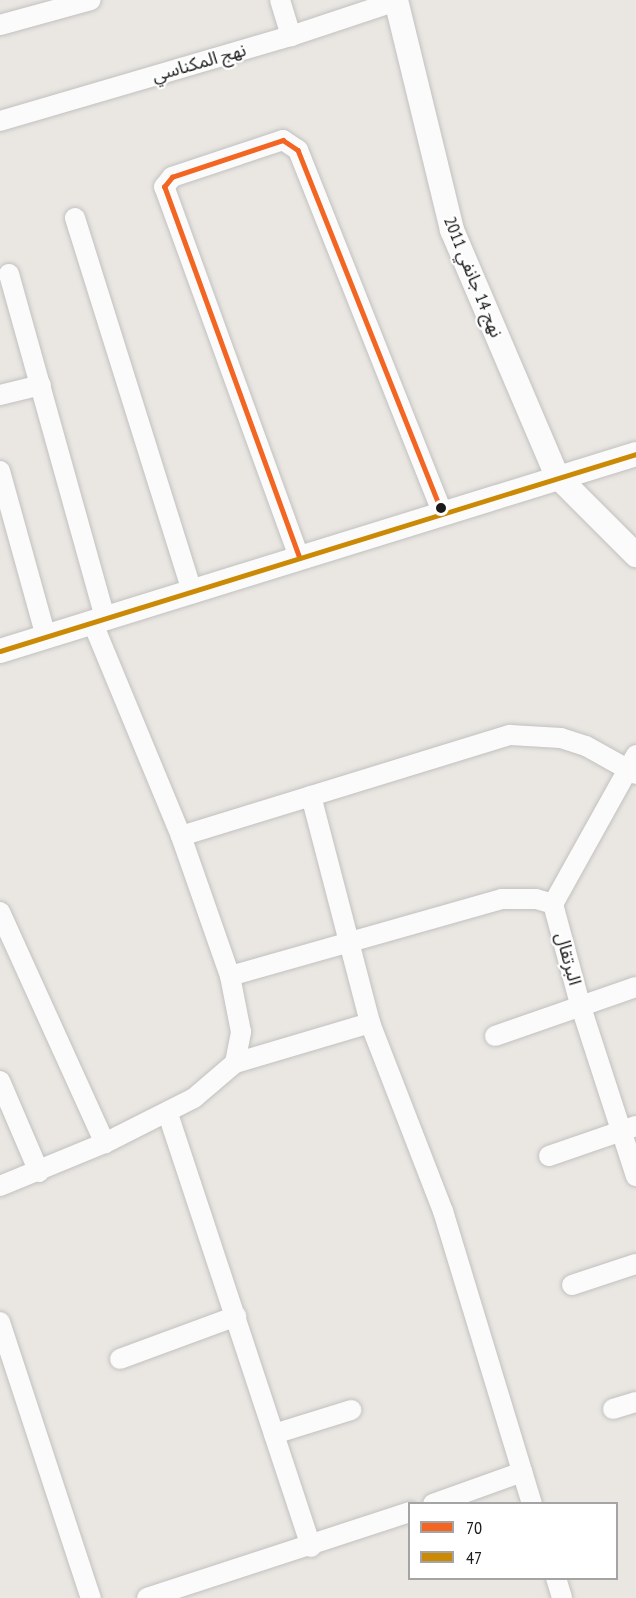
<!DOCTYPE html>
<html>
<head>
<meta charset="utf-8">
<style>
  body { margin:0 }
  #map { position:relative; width:636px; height:1598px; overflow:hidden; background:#eae7e3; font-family:"PT Sans Narrow","Noto Sans Arabic",sans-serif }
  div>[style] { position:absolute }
  .roads { filter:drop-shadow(0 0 2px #c2c1bf) drop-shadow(0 0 2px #c2c1bf) }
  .minor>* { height:20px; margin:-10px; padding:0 10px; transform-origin:10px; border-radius:10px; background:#fcfbfb }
  .tertiary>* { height:24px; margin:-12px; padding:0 12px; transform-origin:12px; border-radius:12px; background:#fcfbfb }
  .bus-1>* { height:4.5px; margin:-2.25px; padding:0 2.25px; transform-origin:2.25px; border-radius:2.25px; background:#f26522 }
  .bus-2>* { height:4.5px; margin:-2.25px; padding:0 2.25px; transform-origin:2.25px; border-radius:2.25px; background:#cb8a05 }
  .dots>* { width:16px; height:16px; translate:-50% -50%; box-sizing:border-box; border:3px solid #fff; border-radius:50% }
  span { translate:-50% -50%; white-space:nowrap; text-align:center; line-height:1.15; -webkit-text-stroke:4.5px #fff; paint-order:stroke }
  .street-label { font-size:18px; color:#1b1b1b }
  .legend { position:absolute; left:408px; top:1502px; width:210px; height:78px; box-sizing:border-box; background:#fff; border:2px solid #a4a4a4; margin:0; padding:8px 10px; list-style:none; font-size:18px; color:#1b1b1b }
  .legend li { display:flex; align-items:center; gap:12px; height:30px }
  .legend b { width:30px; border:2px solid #a4a4a4 }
</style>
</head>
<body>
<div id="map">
  <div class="roads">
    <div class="minor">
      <i style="left:280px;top:0;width:38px;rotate:73deg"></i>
      <i style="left:0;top:25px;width:94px;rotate:-15.4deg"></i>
      <i style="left:0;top:121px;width:303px;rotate:-16.3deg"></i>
      <i style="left:291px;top:36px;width:111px;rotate:-18.4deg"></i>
      <i style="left:75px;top:218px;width:392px;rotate:72.6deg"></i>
      <i style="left:9px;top:274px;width:356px;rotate:74.4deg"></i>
      <i style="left:0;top:395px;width:42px;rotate:-13.7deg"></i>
      <i style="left:0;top:471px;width:172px;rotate:74.5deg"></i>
      <i style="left:299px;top:557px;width:394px;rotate:-110deg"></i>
      <i style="left:164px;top:187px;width:13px;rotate:-51deg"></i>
      <i style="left:172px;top:177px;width:117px;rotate:-18.4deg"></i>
      <i style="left:283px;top:140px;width:18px;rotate:34deg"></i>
      <i style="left:298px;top:150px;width:390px;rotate:68.3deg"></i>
      <i style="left:636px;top:755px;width:171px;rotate:119.1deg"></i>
      <i style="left:553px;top:904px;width:104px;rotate:74.9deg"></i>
      <i style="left:580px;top:1004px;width:181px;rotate:72deg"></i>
      <i style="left:311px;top:796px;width:235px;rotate:75.4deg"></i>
      <i style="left:370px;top:1023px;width:202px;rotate:68.8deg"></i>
      <i style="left:443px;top:1211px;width:306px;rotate:73.1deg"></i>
      <i style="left:181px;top:836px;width:344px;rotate:-17.1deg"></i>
      <i style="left:510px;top:735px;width:51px;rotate:3.4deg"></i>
      <i style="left:561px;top:738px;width:26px;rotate:18deg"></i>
      <i style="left:586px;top:746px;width:57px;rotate:29.2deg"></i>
      <i style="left:0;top:912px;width:254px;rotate:65.6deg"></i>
      <i style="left:230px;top:976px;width:283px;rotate:-15.8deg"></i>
      <i style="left:502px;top:899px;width:34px"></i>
      <i style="left:536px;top:899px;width:18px;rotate:16deg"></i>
      <i style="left:495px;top:1036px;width:149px;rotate:-19.2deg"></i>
      <i style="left:235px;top:1063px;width:141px;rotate:-16.5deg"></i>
      <i style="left:0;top:1081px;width:99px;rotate:66.8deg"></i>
      <i style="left:168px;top:1114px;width:456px;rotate:71.7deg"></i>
      <i style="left:549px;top:1156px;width:92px;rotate:-19deg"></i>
      <i style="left:0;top:1186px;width:113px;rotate:-22.3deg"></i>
      <i style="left:105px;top:1143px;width:100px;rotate:-26.8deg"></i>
      <i style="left:194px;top:1098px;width:54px;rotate:-40.5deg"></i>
      <i style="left:235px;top:1063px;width:32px;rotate:-79deg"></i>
      <i style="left:241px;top:1032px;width:57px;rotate:-101.1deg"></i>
      <i style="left:230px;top:976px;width:148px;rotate:-109.3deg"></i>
      <i style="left:181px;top:836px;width:233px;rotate:-112.5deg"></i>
      <i style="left:572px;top:1285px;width:67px;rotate:-18.2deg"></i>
      <i style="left:0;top:1322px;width:291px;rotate:71.8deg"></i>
      <i style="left:120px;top:1359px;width:124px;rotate:-20.3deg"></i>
      <i style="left:613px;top:1409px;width:24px;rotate:-17deg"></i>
      <i style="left:274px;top:1434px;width:81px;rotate:-17.3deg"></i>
      <i style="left:433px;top:1504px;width:95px;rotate:-19.8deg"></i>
      <i style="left:556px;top:1578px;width:21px;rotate:73deg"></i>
      <i style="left:147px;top:1598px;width:277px;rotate:-18.1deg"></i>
    </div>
    <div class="tertiary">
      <i style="left:396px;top:0;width:237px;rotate:76.3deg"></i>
      <i style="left:452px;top:230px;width:267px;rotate:66.9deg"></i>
      <i style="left:557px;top:476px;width:112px;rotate:45deg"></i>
      <i style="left:0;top:651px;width:666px;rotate:-17.21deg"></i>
    </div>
  </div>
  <div class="bus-1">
    <i style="left:299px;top:557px;width:394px;rotate:-110deg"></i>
    <i style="left:164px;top:187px;width:13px;rotate:-51deg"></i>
    <i style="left:172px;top:177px;width:117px;rotate:-18.4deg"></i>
    <i style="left:283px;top:140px;width:18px;rotate:34deg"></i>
    <i style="left:298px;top:150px;width:390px;rotate:68.3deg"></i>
  </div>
  <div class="bus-2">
    <i style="left:0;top:651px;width:666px;rotate:-17.21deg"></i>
  </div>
  <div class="dots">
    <i style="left:441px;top:508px;background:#1b1b1b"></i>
  </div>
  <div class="street-label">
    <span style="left:199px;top:63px;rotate:-16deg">نهج المكناسي</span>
    <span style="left:473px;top:277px;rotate:68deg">نهج 14 جانفي 2011</span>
    <span style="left:568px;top:959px;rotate:75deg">البرتقال</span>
  </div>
  <ul class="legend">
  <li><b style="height:8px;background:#f26522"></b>70</li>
  <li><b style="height:8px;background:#cb8a05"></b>47</li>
  </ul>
</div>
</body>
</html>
